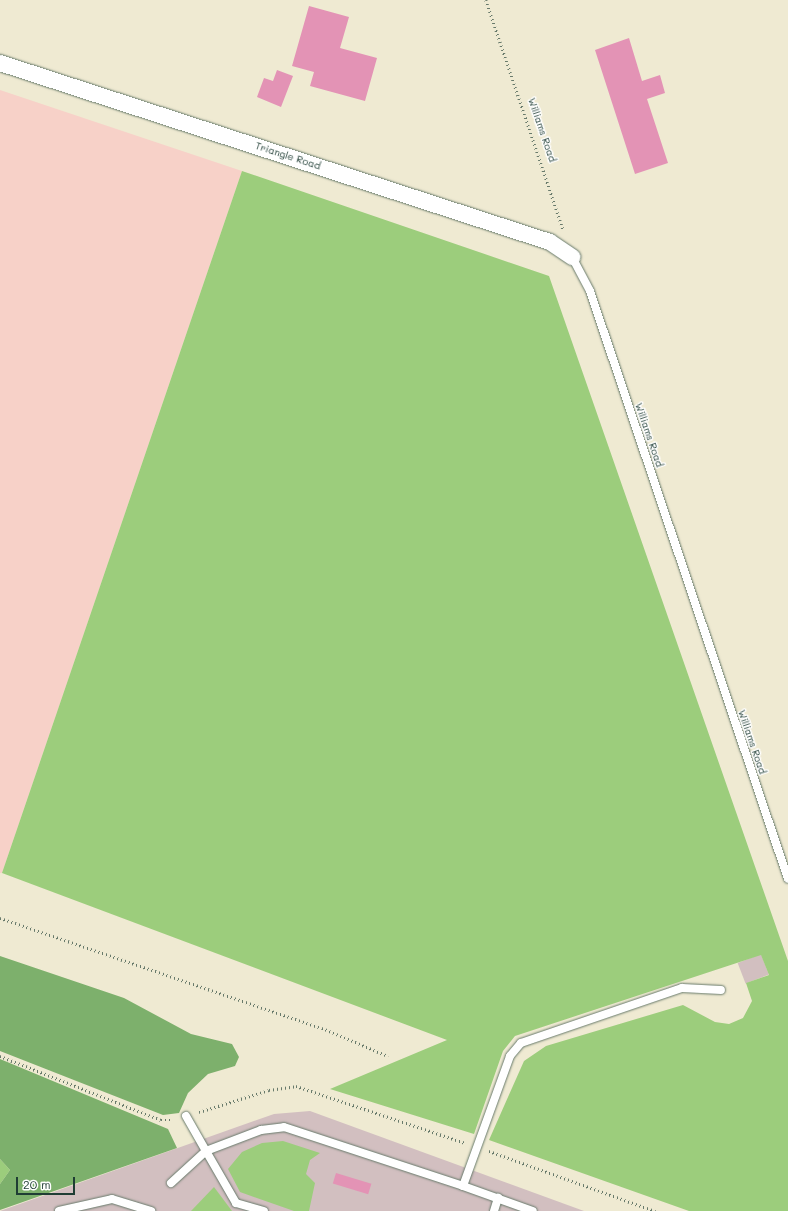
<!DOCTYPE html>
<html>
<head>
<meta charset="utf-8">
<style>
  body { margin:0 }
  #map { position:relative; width:788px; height:1211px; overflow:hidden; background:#efead2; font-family:Mali,sans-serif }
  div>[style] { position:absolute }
  .built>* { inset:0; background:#f7d1c8 }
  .industrial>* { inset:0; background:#d2bfc0; transform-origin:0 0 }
  .green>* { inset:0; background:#9ccd7c }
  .forest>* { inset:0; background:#7db06c }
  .building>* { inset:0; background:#e393b5; transform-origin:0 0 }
  .path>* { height:2.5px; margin-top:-1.25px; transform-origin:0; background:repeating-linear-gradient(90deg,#687a6b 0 1px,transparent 0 4px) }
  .roads { filter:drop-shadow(0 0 1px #687a6b) drop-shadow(0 0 1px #687a6b) }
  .service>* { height:8px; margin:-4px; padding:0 4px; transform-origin:4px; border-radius:4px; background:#fff }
  .minor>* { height:16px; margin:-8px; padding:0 8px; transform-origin:8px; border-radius:8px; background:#fff }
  span { translate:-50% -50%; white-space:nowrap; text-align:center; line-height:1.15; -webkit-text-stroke:3px #fff; paint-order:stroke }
  .street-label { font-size:10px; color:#1f3d34 }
  .scale { position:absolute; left:16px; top:1177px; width:59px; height:18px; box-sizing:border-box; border:2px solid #1f3d34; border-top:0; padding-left:5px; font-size:12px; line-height:14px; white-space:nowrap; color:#1f3d34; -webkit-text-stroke:3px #fff; paint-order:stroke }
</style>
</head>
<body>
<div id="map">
  <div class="built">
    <i style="clip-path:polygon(0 90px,242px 171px,2px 873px,0 873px)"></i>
  </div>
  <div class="industrial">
    <i style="left:761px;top:954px;width:22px;height:25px;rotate:69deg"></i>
    <i style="clip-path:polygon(310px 1111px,584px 1211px,0 1211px,274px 1114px)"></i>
  </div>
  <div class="green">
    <i style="clip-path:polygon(242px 171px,549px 276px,788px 961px,788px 1211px,689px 1211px,489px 1140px,524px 1061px,546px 1046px,683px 1005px,715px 1022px,729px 1024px,743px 1018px,752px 1001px,746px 983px,769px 975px,761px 955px,515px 1036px,503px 1051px,474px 1134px,330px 1089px,447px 1040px,2px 873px)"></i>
    <i style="clip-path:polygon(283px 1141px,320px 1153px,310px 1160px,306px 1174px,315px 1183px,309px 1211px,294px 1211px,240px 1192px,228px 1169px,242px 1152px,262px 1143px)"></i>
    <i style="clip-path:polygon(0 1159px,10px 1170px,0 1184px)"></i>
    <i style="clip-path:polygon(214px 1187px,232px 1211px,191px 1211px)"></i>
  </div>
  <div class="forest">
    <i style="clip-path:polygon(0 956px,124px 998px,191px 1034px,232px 1044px,239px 1057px,235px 1066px,208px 1074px,188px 1093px,179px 1113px,163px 1115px,0 1051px)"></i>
    <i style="clip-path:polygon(0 1059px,168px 1129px,177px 1148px,0 1210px,0 1184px,10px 1170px,0 1159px)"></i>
  </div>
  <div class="building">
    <i style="clip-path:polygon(309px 6px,349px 17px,340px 48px,377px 58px,365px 101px,310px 86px,314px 72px,292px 66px)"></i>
    <i style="clip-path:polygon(629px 38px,642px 81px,660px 75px,665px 93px,647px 99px,668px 163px,635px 174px,595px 50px)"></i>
    <i style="clip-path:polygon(277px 70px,293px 76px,281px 107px,257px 97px,264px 78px,273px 81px)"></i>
    <i style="left:336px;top:1173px;width:37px;height:11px;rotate:17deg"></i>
  </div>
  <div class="path">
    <i style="left:486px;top:0;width:242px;rotate:71.4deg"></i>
    <i style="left:0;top:918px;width:340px;rotate:18.9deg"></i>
    <i style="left:322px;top:1028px;width:72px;rotate:23deg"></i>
    <i style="left:0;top:1056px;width:173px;rotate:21.7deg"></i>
    <i style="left:161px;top:1120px;width:12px"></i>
    <i style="left:199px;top:1112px;width:73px;rotate:-17.4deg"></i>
    <i style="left:269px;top:1090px;width:27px;rotate:-8deg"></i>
    <i style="left:296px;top:1086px;width:178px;rotate:18.6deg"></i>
    <i style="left:489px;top:1151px;width:177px;rotate:19.9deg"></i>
  </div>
  <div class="roads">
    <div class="service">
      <i style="left:572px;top:257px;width:38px;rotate:62deg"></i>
      <i style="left:590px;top:291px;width:620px;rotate:71.39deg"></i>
      <i style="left:186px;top:1116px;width:40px;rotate:60.3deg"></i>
      <i style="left:206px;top:1151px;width:59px;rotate:-20.9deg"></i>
      <i style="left:261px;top:1130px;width:23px;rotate:-7deg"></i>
      <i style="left:284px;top:1127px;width:188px;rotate:18.2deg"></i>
      <i style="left:463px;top:1186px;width:138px;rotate:-70.1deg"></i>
      <i style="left:510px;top:1056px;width:17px;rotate:-50deg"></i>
      <i style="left:521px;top:1043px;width:170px;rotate:-18.9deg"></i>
      <i style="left:682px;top:988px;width:39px;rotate:3deg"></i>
      <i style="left:171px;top:1183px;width:47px;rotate:-42.4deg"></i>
      <i style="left:206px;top:1151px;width:60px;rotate:60deg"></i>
      <i style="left:236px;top:1203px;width:29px;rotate:16deg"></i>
      <i style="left:463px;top:1186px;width:74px;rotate:19.7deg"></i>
      <i style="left:59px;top:1211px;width:54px;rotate:-12.8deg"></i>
      <i style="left:112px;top:1199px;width:41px;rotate:17.1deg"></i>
      <i style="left:494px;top:1211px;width:14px;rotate:-73deg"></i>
    </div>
    <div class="minor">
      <i style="left:0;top:63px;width:578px;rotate:18.03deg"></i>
      <i style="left:550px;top:242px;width:27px;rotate:34deg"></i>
    </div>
  </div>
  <div class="street-label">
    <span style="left:542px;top:130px;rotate:71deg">Williams Road</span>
    <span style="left:288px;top:156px;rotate:18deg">Triangle Road</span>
    <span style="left:649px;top:435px;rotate:71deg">Williams Road</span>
    <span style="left:752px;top:742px;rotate:71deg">Williams Road</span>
  </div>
  <div class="scale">20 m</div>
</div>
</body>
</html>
